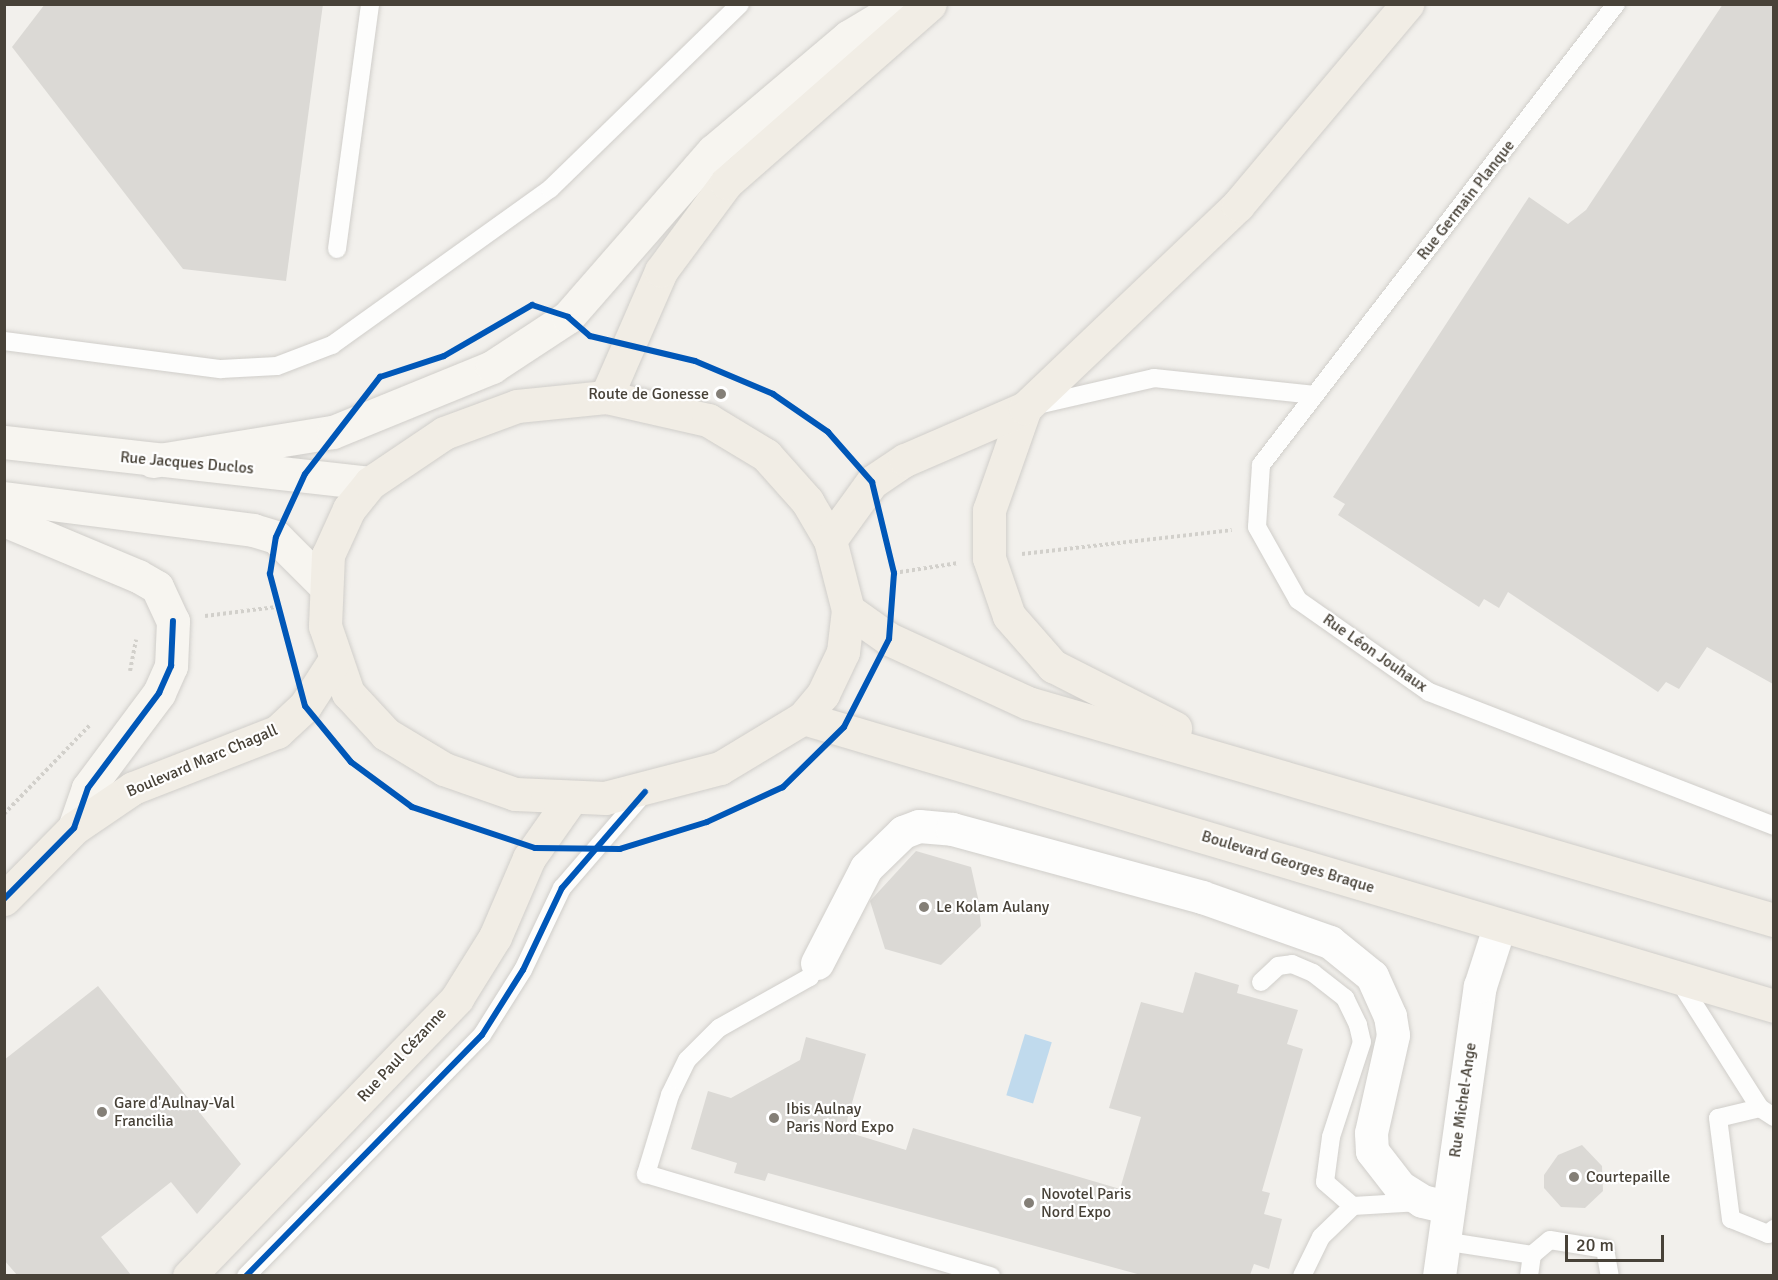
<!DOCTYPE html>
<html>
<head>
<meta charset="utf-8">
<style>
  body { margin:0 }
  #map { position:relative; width:1778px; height:1280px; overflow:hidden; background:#f2f0ec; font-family:Signika,sans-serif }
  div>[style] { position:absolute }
  .water>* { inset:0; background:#c0daed; transform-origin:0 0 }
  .building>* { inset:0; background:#dbd9d5 }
  .path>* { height:4px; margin-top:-2px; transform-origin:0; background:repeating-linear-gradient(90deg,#d2d0cb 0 3px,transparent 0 6px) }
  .roads { filter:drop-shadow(0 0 2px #d0ceca) drop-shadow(0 0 2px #d0ceca) }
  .lane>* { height:18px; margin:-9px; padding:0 9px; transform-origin:9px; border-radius:9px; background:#fdfdfc }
  .street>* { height:33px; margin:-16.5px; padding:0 16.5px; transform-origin:16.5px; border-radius:16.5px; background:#fdfdfc }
  .secondary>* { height:33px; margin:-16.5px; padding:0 16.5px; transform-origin:16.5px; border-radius:16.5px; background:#f7f5f0 }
  .primary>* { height:33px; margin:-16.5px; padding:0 16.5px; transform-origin:16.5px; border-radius:16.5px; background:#f1ede5 }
  .cycleway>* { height:6px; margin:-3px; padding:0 3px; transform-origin:3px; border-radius:3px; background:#0057b8 }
  .dots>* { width:16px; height:16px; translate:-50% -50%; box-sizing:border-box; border:3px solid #fff; border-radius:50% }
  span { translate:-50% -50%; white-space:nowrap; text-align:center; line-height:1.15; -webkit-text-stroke:4.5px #fff; paint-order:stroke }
  .street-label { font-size:16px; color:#484238 }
  .poi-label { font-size:16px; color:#484238 }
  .right { translate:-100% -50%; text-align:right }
  .left { translate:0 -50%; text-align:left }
  .frame { position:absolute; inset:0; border:6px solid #484238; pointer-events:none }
  .scale { position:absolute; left:1565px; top:1235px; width:99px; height:27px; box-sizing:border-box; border:3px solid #484238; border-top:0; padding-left:8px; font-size:18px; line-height:21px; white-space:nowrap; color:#484238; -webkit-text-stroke:4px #fff; paint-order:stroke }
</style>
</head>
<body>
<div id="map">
  <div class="water">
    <i style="left:1025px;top:1034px;width:28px;height:64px;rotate:17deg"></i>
  </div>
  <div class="building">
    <i style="clip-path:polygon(45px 4px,323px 4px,286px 281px,183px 269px,12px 47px)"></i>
    <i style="clip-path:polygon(1723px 4px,1773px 4px,1773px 684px,1707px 647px,1679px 689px,1666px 682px,1658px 692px,1508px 592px,1499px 608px,1484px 599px,1479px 607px,1338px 515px,1345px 504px,1333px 497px,1529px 197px,1568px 224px,1586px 210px)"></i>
    <i style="clip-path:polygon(916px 851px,971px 867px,978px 898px,981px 926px,941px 965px,885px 949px,870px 901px)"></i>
    <i style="clip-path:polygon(1195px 972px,1239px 985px,1237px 993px,1298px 1010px,1287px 1044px,1303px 1049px,1262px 1191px,1270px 1193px,1264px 1214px,1282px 1219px,1269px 1269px,1254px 1264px,1250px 1275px,1141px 1275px,768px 1173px,765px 1181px,734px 1173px,737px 1163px,691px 1149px,708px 1091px,731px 1098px,800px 1060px,806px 1037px,866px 1054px,844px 1131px,906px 1150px,913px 1128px,1120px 1189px,1141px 1117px,1109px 1108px,1141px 1002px,1183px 1013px)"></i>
    <i style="clip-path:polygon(98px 986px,241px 1164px,197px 1214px,171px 1182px,101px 1237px,131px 1275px,17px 1275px,4px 1260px,4px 1060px)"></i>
    <i style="clip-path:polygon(1582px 1145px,1602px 1166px,1603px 1191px,1585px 1208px,1561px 1207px,1544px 1188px,1544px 1175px,1558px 1155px)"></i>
  </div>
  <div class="path">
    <i style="left:1022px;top:554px;width:211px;rotate:-6.5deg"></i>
    <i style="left:894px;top:573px;width:65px;rotate:-8.9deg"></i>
    <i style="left:205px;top:616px;width:72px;rotate:-7.2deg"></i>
    <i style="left:130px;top:671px;width:32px;rotate:-79deg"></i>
    <i style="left:4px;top:814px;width:125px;rotate:-46deg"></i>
  </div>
  <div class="roads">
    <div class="lane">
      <i style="left:1616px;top:4px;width:582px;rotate:127.6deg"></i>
      <i style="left:1261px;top:465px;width:62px;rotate:93.7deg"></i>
      <i style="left:1257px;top:527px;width:84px;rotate:60.7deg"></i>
      <i style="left:1298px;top:600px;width:160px;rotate:35.1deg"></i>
      <i style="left:1429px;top:692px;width:370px;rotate:21.2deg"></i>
      <i style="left:337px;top:249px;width:247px;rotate:-82.3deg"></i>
      <i style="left:4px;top:341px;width:219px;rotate:7.4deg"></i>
      <i style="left:221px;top:369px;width:56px;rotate:-3.1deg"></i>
      <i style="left:277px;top:366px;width:59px;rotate:-20.9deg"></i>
      <i style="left:332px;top:345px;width:268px;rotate:-35.6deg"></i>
      <i style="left:550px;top:189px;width:265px;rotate:-44.2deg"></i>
      <i style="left:1033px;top:406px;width:124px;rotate:-13deg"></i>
      <i style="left:1154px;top:378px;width:162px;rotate:6deg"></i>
      <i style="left:817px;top:963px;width:16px;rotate:117deg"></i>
      <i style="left:810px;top:977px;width:104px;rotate:150.7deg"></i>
      <i style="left:719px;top:1028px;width:45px;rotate:135deg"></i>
      <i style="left:687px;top:1060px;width:39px;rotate:116deg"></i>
      <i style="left:670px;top:1095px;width:83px;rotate:106.9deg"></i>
      <i style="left:646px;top:1174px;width:360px;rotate:16.5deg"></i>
      <i style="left:1678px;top:979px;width:153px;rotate:57.6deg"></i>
      <i style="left:1760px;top:1108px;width:17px;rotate:33deg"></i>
      <i style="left:1261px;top:982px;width:23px;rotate:-43deg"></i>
      <i style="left:1278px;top:966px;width:14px;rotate:-8deg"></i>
      <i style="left:1292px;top:964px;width:23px;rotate:23deg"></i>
      <i style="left:1313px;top:973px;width:41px;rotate:38deg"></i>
      <i style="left:1345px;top:998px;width:30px;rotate:64deg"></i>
      <i style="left:1358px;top:1025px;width:17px;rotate:77deg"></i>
      <i style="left:1362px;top:1042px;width:100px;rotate:108.1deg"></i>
      <i style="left:1331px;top:1137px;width:45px;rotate:97.6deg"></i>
      <i style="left:1325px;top:1182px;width:37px;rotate:41deg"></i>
      <i style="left:1760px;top:1108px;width:43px;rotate:166.6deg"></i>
      <i style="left:1718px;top:1118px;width:102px;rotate:82.7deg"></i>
      <i style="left:1731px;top:1219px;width:40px;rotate:22deg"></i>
      <i style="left:1768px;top:1234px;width:8px;rotate:-40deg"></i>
      <i style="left:1443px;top:1241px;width:90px;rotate:8.9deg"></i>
      <i style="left:246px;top:1276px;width:337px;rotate:-45.6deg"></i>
      <i style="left:482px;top:1035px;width:77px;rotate:-57.8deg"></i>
      <i style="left:523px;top:970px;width:91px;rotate:-64.6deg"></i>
      <i style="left:562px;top:888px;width:127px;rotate:-49.2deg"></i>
      <i style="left:1302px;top:1276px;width:43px;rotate:-64deg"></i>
      <i style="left:1321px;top:1237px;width:45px;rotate:-44.1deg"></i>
      <i style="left:1353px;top:1206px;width:67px;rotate:-3.4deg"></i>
      <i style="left:1529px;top:1276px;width:21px;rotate:-82deg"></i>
      <i style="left:1532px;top:1255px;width:23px;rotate:-40deg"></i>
      <i style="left:1550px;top:1240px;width:56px;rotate:9.3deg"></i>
      <i style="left:1605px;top:1249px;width:27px;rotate:80deg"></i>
    </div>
    <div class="street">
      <i style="left:817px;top:963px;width:107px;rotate:-62.7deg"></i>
      <i style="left:866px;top:868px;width:52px;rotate:-44.2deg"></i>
      <i style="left:903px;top:832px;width:17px;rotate:-21deg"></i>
      <i style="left:919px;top:826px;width:33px;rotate:5deg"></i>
      <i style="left:952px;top:829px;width:259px;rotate:15.2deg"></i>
      <i style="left:1202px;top:897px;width:136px;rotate:19.4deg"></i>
      <i style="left:1330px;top:942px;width:54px;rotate:39deg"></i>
      <i style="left:1372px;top:976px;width:44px;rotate:65.8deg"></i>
      <i style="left:1390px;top:1016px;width:19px;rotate:81deg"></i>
      <i style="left:1393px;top:1035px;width:100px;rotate:102.7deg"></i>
      <i style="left:1371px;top:1133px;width:18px;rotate:87deg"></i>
      <i style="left:1372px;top:1151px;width:46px;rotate:52.1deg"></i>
      <i style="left:1400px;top:1187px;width:26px;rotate:32deg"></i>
      <i style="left:1422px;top:1201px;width:27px;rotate:13deg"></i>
      <i style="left:1439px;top:1276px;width:293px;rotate:-82deg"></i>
      <i style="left:1480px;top:986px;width:62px;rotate:-72.1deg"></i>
    </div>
    <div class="secondary">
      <i style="left:4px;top:442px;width:368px;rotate:6.4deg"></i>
      <i style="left:153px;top:461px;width:182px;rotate:-9.2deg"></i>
      <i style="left:333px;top:432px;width:172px;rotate:-22.2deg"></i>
      <i style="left:492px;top:367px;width:91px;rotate:-33.3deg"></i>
      <i style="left:568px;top:317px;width:220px;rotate:-48.9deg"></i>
      <i style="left:713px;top:151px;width:177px;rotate:-40.2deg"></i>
      <i style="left:848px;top:37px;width:64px;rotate:-31deg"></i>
      <i style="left:4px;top:498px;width:251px;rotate:7.3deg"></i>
      <i style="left:253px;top:530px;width:24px;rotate:17deg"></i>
      <i style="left:276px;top:537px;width:66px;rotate:45deg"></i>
      <i style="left:4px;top:520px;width:145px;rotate:22.7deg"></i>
      <i style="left:138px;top:576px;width:22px;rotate:30deg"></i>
      <i style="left:157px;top:587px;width:38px;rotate:65deg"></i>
      <i style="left:173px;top:621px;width:45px;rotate:92.5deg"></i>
      <i style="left:171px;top:666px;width:30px;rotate:114deg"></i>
      <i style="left:159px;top:693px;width:119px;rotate:126.8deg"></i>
      <i style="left:88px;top:788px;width:42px;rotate:109.3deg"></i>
    </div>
    <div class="primary">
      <i style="left:606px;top:397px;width:105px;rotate:12.7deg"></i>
      <i style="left:708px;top:420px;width:68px;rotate:31.1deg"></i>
      <i style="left:766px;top:455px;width:62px;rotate:48.3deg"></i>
      <i style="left:807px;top:501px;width:45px;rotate:59.5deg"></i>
      <i style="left:830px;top:540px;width:72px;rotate:75.6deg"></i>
      <i style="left:848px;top:610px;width:42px;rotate:96.8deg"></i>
      <i style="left:843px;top:652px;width:47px;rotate:115.5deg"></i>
      <i style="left:823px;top:694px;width:31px;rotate:130deg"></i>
      <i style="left:803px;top:718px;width:97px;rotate:148.9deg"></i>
      <i style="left:720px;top:768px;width:119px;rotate:165.4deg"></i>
      <i style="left:605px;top:798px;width:90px;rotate:-177.5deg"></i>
      <i style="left:515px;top:794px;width:75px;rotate:-160.6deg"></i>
      <i style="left:444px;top:769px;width:68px;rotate:-148.9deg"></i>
      <i style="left:386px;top:734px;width:56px;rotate:-132.8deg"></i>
      <i style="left:348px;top:693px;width:71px;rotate:-108.9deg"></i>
      <i style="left:325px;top:626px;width:71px;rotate:-87.6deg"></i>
      <i style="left:328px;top:555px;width:51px;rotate:-65.5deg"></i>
      <i style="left:349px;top:509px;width:33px;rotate:-51deg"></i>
      <i style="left:370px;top:483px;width:89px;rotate:-34deg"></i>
      <i style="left:444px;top:433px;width:78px;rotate:-20.3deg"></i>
      <i style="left:517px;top:406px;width:89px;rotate:-5.8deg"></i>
      <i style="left:606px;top:397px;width:137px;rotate:-66.4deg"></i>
      <i style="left:661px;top:271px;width:109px;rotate:-53.5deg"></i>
      <i style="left:726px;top:183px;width:271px;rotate:-41.3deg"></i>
      <i style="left:1025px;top:408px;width:108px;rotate:109.4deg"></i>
      <i style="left:989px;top:510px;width:48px;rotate:90deg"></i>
      <i style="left:989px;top:558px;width:61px;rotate:71deg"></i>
      <i style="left:1009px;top:616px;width:67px;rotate:48.7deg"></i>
      <i style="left:1053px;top:666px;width:137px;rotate:26.9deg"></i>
      <i style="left:830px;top:540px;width:72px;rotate:-54.1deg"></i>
      <i style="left:872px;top:482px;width:40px;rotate:-34deg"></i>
      <i style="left:905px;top:460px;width:131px;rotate:-23.4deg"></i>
      <i style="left:1025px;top:408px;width:294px;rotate:-43.6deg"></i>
      <i style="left:1238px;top:205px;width:263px;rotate:-49.9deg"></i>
      <i style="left:848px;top:610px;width:50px;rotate:35.3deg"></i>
      <i style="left:889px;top:639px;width:153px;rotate:24.7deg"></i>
      <i style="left:1028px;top:703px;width:777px;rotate:16.22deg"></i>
      <i style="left:803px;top:718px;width:1013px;rotate:16.52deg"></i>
      <i style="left:4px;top:899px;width:100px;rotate:-45.4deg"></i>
      <i style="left:74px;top:828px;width:71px;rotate:-34.1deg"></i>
      <i style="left:133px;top:788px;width:155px;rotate:-21.3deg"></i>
      <i style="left:277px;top:732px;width:38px;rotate:-43deg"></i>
      <i style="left:305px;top:706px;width:54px;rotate:-57.2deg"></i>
      <i style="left:189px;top:1276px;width:386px;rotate:-46deg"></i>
      <i style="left:457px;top:998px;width:72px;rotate:-58.1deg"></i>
      <i style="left:495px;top:937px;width:86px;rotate:-66.7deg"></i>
      <i style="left:529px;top:858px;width:70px;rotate:-54.9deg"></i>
    </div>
  </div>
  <div class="cycleway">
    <i style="left:532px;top:305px;width:38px;rotate:18deg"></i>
    <i style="left:568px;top:317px;width:29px;rotate:41deg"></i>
    <i style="left:590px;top:336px;width:108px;rotate:13.4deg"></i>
    <i style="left:695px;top:361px;width:85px;rotate:22.9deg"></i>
    <i style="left:773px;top:394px;width:67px;rotate:34.6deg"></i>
    <i style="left:828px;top:432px;width:67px;rotate:48.7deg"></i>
    <i style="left:872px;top:482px;width:94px;rotate:76.4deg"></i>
    <i style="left:894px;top:573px;width:66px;rotate:94.3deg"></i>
    <i style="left:889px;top:639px;width:99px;rotate:117.1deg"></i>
    <i style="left:844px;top:727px;width:86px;rotate:135.5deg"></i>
    <i style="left:783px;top:787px;width:84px;rotate:155.3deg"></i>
    <i style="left:707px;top:822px;width:91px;rotate:162.8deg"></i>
    <i style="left:620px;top:849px;width:85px;rotate:-179.3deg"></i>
    <i style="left:535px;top:848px;width:130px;rotate:-161.6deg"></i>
    <i style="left:412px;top:807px;width:76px;rotate:-143.6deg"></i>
    <i style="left:351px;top:762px;width:72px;rotate:-129.4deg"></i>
    <i style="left:305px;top:706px;width:137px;rotate:-104.9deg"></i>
    <i style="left:270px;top:574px;width:37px;rotate:-81deg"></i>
    <i style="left:276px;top:537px;width:69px;rotate:-65.3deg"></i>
    <i style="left:305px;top:474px;width:123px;rotate:-52.3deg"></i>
    <i style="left:380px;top:377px;width:67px;rotate:-18.2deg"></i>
    <i style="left:444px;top:356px;width:102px;rotate:-30.1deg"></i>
    <i style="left:4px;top:899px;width:100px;rotate:-45.4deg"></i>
    <i style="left:74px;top:828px;width:42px;rotate:-70.7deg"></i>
    <i style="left:88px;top:788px;width:119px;rotate:-53.2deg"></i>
    <i style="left:159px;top:693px;width:30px;rotate:-66deg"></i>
    <i style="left:171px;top:666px;width:45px;rotate:-87.5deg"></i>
    <i style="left:246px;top:1276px;width:337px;rotate:-45.6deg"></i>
    <i style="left:482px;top:1035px;width:77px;rotate:-57.8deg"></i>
    <i style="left:523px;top:970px;width:91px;rotate:-64.6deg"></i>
    <i style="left:562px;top:888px;width:127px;rotate:-49.2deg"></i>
  </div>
  <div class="dots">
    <i style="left:721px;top:394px;background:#847f77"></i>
    <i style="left:924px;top:907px;background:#847f77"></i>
    <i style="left:102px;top:1112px;background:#847f77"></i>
    <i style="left:774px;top:1118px;background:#847f77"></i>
    <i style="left:1574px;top:1177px;background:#847f77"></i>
    <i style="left:1029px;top:1203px;background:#847f77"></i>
  </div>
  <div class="street-label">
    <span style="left:1466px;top:200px;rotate:-52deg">Rue Germain Planque</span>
    <span style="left:187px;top:463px;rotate:5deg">Rue Jacques Duclos</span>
    <span style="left:1375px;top:653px;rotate:35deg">Rue Léon Jouhaux</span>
    <span style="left:202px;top:761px;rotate:-23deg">Boulevard Marc Chagall</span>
    <span style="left:1288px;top:862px;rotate:17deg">Boulevard Georges Braque</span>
    <span style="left:402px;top:1055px;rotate:-47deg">Rue Paul Cézanne</span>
    <span style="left:1463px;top:1100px;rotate:-82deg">Rue Michel-Ange</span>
  </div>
  <div class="poi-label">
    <span class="right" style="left:709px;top:394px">Route de Gonesse</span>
    <span class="left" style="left:936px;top:907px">Le Kolam Aulany</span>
    <span class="left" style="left:114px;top:1112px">Gare d'Aulnay-Val<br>Francilia</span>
    <span class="left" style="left:786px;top:1118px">Ibis Aulnay<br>Paris Nord Expo</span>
    <span class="left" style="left:1586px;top:1177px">Courtepaille</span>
    <span class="left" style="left:1041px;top:1203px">Novotel Paris<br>Nord Expo</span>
  </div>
  <div class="frame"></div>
  <div class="scale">20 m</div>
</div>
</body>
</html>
